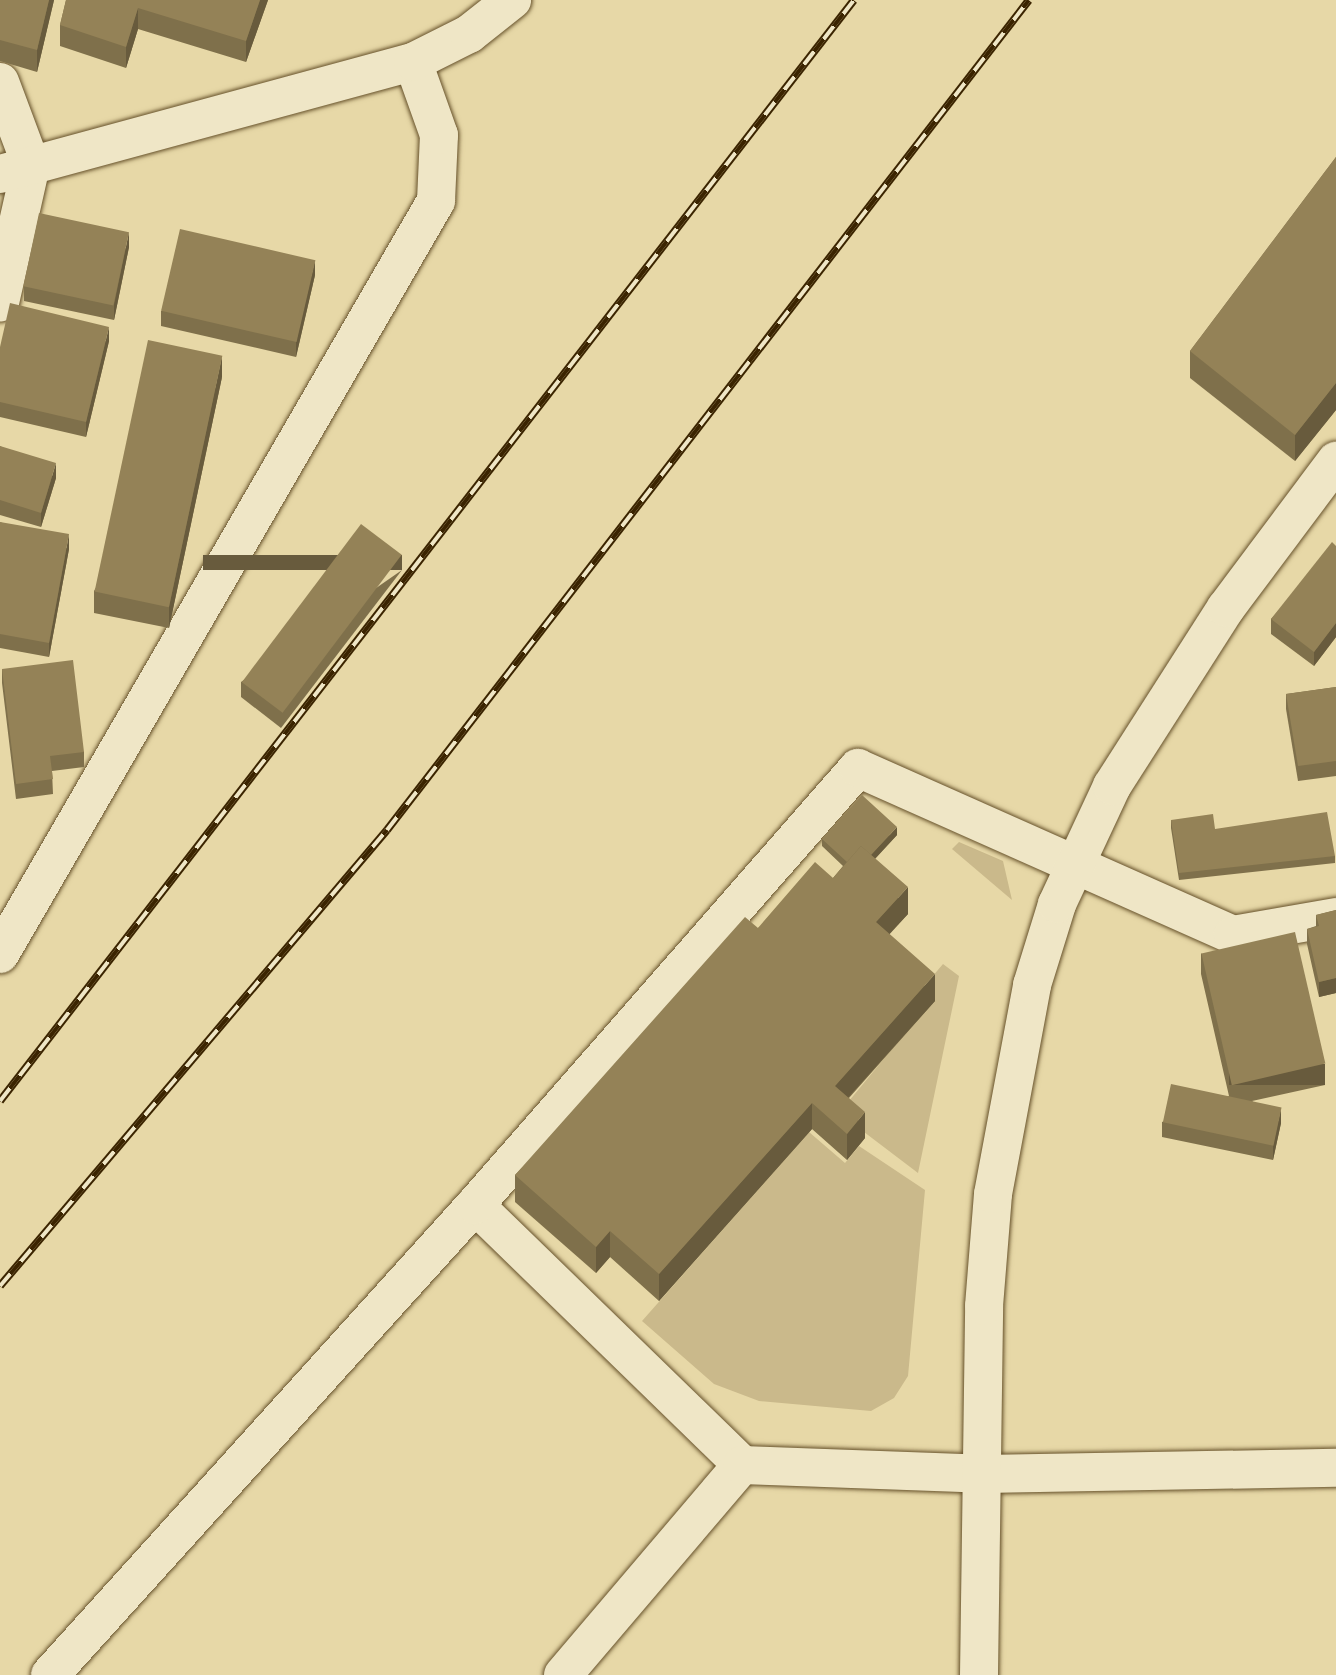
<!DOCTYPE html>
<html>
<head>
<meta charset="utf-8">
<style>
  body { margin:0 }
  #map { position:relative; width:1336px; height:1675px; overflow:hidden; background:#e7d8a7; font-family:"EB Garamond",serif }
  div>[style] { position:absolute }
  .green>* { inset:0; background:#cab98b }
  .roads { filter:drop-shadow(0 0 2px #66512a) drop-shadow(0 0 2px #66512a) }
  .minor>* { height:38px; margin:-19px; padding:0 19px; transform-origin:19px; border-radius:19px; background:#efe6c6 }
  .tertiary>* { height:38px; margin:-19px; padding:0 19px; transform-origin:19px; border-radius:19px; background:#efe6c6 }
  .rail>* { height:8px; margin-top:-4px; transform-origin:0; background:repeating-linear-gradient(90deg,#efe6c6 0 16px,#3b2401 0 32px); box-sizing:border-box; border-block:2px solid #3b2401 }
  .wall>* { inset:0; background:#7f704b }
  .shaded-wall>* { inset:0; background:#685b3d; transform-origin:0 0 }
  .building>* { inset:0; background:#948257; transform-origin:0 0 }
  span { translate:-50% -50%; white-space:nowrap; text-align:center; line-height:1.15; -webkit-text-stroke:6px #efe6c6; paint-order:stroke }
</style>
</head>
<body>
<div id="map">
  <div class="green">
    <i style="clip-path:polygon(959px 842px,1003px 861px,1012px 900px,952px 849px)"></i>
    <i style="clip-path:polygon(943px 964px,959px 976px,918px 1173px,839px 1113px,931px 1002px,920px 991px)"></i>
    <i style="clip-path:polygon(809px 1132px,845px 1163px,859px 1146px,925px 1190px,908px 1376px,894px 1398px,871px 1411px,759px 1401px,714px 1384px,642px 1321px)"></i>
  </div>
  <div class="roads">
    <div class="minor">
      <i style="left:0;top:82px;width:89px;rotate:69.5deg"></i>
      <i style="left:31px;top:165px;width:141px;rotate:102.7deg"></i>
      <i style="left:0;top:954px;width:870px;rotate:-59.93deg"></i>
      <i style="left:436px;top:201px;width:66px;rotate:-87.4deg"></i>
      <i style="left:439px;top:135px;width:77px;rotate:-109.6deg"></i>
      <i style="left:475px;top:1205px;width:373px;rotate:44.2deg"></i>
      <i style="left:50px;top:1675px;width:634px;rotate:-47.88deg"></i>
      <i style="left:475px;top:1205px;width:581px;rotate:-48.77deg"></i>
      <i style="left:858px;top:768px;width:411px;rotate:24deg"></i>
      <i style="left:1233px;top:935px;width:105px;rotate:-9.9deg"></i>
      <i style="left:563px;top:1675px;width:276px;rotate:-49.6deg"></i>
      <i style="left:742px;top:1465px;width:241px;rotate:2.1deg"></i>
      <i style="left:983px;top:1474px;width:353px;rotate:-1deg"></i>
    </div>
    <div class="tertiary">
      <i style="left:0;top:174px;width:428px;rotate:-15.2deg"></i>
      <i style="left:413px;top:62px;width:63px;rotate:-26.6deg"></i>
      <i style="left:469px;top:34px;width:55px;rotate:-38.3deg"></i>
      <i style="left:979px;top:1675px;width:369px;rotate:-89.2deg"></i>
      <i style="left:984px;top:1306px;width:112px;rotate:-85.4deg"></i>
      <i style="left:993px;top:1194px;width:213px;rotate:-79.4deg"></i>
      <i style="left:1032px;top:985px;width:85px;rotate:-72.8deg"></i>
      <i style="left:1057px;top:904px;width:130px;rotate:-65deg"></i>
      <i style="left:1112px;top:786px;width:211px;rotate:-57.4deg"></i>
      <i style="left:1226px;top:608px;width:184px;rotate:-53.2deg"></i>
    </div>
  </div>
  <div class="rail">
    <i style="left:0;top:1101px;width:1393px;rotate:-52.2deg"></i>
    <i style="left:0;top:1286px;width:598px;rotate:-49.68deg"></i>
    <i style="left:387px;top:830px;width:1049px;rotate:-52.28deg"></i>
  </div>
  <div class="wall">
    <i style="clip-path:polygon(0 0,54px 0,37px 72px,0 61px)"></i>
    <i style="clip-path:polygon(66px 0,268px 0,246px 62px,138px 29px,126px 68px,60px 46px,60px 25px)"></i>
    <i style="clip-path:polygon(1336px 157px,1336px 410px,1295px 461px,1190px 378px,1190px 351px)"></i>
    <i style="clip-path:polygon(129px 247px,114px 320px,24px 301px,24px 286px)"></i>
    <i style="clip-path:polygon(315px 275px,296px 357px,161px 326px,161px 311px)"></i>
    <i style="clip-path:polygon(109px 341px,86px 437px,0 417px,0 347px)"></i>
    <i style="clip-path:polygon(222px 377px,169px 628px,94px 613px,94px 591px)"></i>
    <i style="clip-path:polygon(0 446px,56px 478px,41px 527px,0 515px)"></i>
    <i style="clip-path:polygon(0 522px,69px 549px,49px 657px,0 648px)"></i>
    <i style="clip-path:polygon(1336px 546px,1336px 637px,1314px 666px,1271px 634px,1271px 619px)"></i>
    <i style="clip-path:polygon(402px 570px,281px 728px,241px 697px,241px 682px)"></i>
    <i style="clip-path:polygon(2px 669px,84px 752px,84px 767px,52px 771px,53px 794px,16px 799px,2px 683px)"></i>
    <i style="clip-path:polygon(1336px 687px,1336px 776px,1298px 781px,1286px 709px,1286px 694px)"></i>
    <i style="clip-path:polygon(1171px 820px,1215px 829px,1335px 856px,1335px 863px,1179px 880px,1171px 828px)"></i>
    <i style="clip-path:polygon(897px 835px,875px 859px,908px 914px,889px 934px,935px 1001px,849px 1098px,865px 1138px,847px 1160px,812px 1129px,659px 1301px,610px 1257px,596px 1273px,515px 1202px,515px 1175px,758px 928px,833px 878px,843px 866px,822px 846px,822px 839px)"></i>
    <i style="clip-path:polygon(1336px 910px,1336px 993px,1319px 997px,1307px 944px,1307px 929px,1316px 926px,1316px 915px)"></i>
    <i style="clip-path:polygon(1201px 953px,1325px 1085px,1252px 1101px,1281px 1123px,1273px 1160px,1162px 1137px,1162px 1122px,1229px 1096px,1201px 974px)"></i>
  </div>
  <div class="shaded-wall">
    <i style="clip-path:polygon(49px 0,54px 0,37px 72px,37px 50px)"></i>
    <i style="clip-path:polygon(260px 0,268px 0,246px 62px,246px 41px)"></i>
    <i style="clip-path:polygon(138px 8px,138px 29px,126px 68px,126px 47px)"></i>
    <i style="clip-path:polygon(129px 232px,129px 247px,114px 320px,114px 305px)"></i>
    <i style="clip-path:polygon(315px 260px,315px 275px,296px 357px,296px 342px)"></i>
    <i style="clip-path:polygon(109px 327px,109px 341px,86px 437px,86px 422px)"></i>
    <i style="clip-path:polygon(222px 356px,222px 377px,169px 628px,169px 607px)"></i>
    <i style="clip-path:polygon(1336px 383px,1336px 410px,1295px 461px,1295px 435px)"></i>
    <i style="clip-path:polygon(56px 463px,56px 478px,41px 527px,41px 513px)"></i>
    <i style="clip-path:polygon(69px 534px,69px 549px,49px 657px,49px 643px)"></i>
    <i style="left:402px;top:555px;width:15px;height:199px;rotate:90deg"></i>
    <i style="clip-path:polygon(1336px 623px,1336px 637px,1314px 666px,1314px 652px)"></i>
    <i style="clip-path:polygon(897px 827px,897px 835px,856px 879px,856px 871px)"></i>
    <i style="clip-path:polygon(908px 887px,908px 914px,876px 949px,876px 922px)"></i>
    <i style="clip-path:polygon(935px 974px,935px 1001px,835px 1112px,835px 1086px)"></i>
    <i style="clip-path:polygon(1336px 978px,1336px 993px,1319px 997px,1319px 982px)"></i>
    <i style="left:1325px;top:1064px;width:21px;height:96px;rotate:90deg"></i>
    <i style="clip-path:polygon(812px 1103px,812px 1129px,659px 1301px,659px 1274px)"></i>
    <i style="clip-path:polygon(1281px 1108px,1281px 1123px,1273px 1160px,1273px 1145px)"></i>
    <i style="clip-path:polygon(865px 1112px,865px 1138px,847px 1160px,847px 1134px)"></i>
    <i style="clip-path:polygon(610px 1231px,610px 1257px,596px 1273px,596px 1247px)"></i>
  </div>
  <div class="building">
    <i style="clip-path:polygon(0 0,49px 0,37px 50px,0 40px)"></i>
    <i style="clip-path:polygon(66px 0,260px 0,246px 41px,138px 8px,126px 47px,60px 25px)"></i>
    <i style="clip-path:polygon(1336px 157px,1336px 383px,1295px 435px,1190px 351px)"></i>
    <i style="left:39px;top:213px;width:92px;height:75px;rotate:12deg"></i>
    <i style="left:180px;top:229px;width:139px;height:84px;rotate:13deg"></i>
    <i style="clip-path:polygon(10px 303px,109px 327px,86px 422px,0 402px,0 347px)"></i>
    <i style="left:148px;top:340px;width:76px;height:257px;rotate:12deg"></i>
    <i style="clip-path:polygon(0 446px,56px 463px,41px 513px,0 500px)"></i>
    <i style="clip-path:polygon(0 522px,69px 534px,49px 643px,0 634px)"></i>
    <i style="left:361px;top:524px;width:51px;height:198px;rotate:37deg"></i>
    <i style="clip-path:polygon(1332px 542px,1336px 546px,1336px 623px,1314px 652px,1271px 619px)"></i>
    <i style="clip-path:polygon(73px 660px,84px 752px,50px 756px,53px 779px,16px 784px,2px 669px)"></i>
    <i style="clip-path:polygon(1336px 687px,1336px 761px,1298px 766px,1286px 694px)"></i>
    <i style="clip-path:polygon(862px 795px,897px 827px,871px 855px,861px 846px,847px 862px,822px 839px)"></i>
    <i style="clip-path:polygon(1327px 812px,1335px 856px,1179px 873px,1171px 820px,1213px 814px,1215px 829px)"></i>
    <i style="clip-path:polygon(861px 846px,908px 887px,876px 922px,935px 974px,835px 1086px,865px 1112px,847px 1134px,812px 1103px,659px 1274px,610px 1231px,596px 1247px,515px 1175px,745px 917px,758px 928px,815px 862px,833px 878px)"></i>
    <i style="clip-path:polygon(1336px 910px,1336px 978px,1319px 982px,1307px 929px,1319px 926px,1316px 915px)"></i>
    <i style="left:1295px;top:932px;width:135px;height:96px;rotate:77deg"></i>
    <i style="left:1171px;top:1084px;width:113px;height:39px;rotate:12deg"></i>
  </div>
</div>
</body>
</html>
